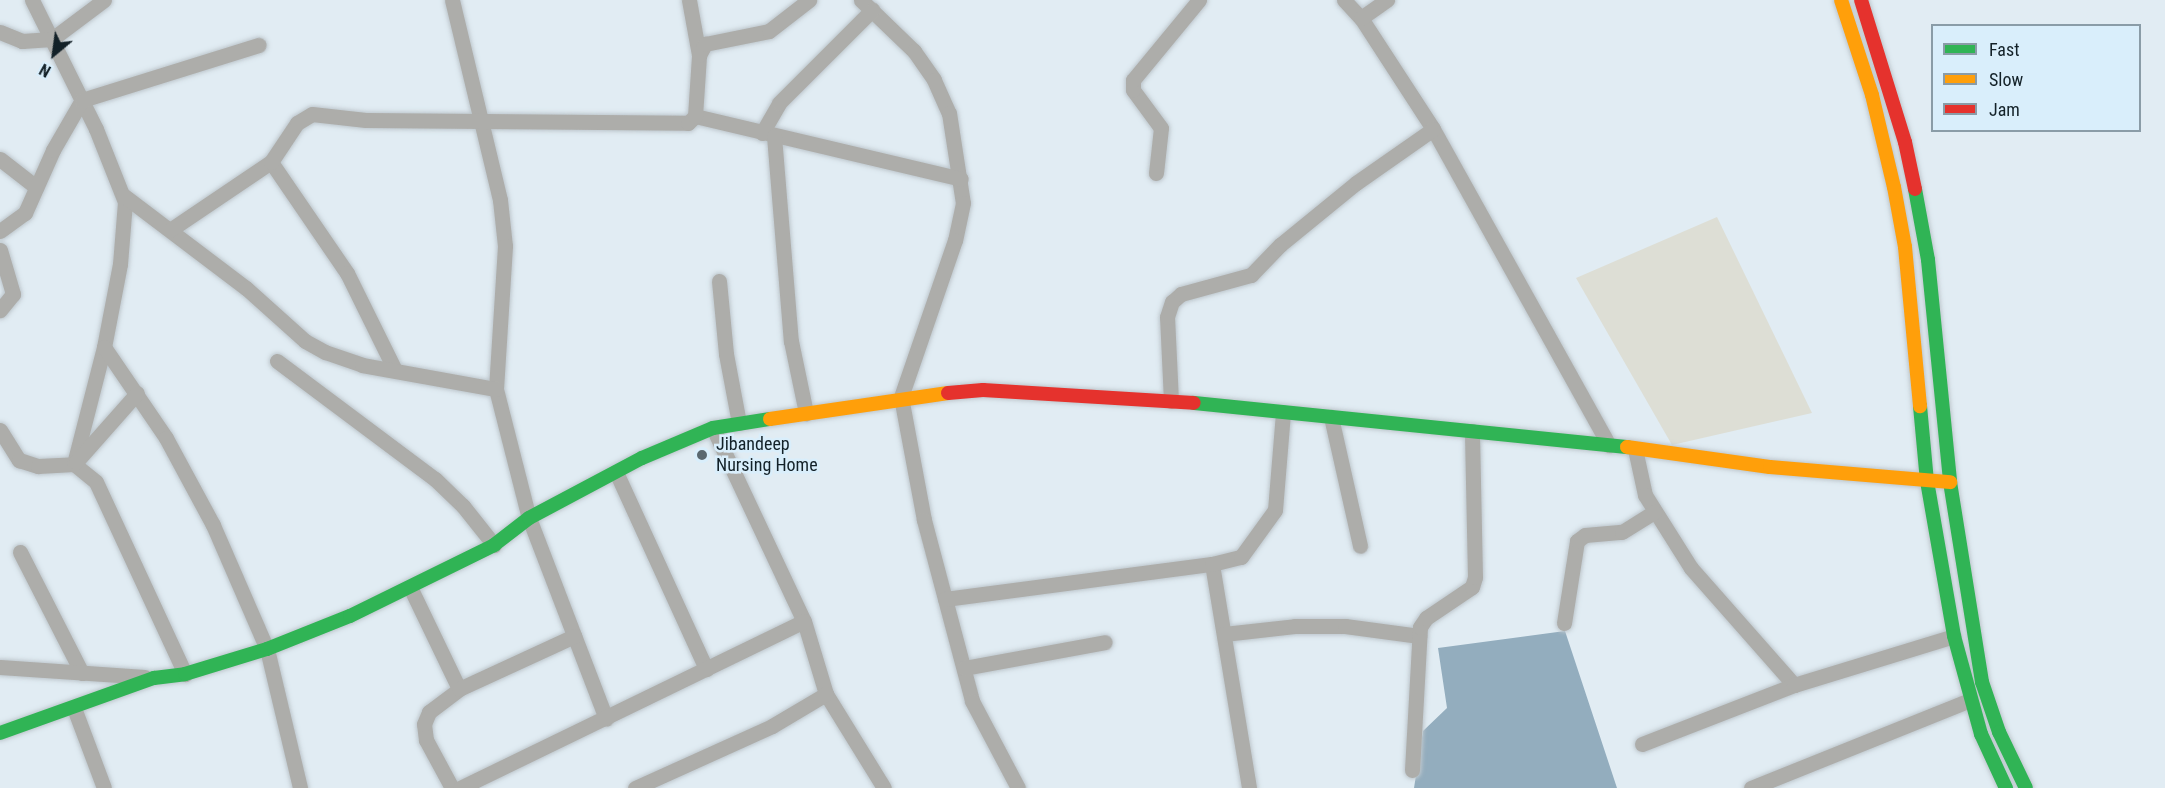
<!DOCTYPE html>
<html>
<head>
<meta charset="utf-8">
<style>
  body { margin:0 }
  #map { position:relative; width:2165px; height:788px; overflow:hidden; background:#e1ecf3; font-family:"Roboto Condensed",sans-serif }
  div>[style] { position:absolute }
  .green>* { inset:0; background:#ddded5 }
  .water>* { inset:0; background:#93adbe }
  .roads { filter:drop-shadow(0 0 2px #bec7cd) drop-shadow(0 0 2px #bec7cd) }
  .street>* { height:15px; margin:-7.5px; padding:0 7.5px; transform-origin:7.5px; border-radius:7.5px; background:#adadaa }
  .fast>* { height:14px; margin:-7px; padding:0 7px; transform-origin:7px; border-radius:7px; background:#30b455 }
  .slow>* { height:14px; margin:-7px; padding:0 7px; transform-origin:7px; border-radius:7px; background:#ff9f0a }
  .jam>* { height:14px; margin:-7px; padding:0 7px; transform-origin:7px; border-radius:7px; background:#e5322d }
  .dots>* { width:16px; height:16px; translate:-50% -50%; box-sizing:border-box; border:3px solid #d9eefb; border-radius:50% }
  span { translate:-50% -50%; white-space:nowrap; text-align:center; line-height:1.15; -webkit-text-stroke:5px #d9eefb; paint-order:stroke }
  .poi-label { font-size:18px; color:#132128 }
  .left { translate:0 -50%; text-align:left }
  .legend { position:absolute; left:1931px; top:24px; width:210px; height:108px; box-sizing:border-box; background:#d9eefb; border:2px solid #8a9ca7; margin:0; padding:8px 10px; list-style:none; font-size:18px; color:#132128 }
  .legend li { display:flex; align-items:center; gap:12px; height:30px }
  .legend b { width:30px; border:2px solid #8a9ca7 }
  .north { position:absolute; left:24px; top:24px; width:60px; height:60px; -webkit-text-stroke:4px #d9eefb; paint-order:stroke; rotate:209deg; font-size:16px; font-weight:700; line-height:24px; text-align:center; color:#132128 }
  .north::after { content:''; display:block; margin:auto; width:21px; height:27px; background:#132128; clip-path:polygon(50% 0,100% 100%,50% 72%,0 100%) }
</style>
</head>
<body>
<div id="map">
  <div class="green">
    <i style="clip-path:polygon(1717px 217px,1812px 413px,1672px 445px,1576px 278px)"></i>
  </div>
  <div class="water">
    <i style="clip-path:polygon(1565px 631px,1617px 788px,1414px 788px,1423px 731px,1447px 708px,1438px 648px)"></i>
  </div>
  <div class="roads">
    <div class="street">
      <i style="left:32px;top:0;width:144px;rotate:63.6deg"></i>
      <i style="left:96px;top:129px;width:79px;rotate:68.3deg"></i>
      <i style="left:125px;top:202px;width:62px;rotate:94.6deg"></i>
      <i style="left:120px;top:264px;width:85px;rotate:100.9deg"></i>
      <i style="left:104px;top:347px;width:121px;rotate:104.4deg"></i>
      <i style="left:452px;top:0;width:206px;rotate:76.5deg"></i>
      <i style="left:500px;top:200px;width:46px;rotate:83.8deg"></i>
      <i style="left:505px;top:246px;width:143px;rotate:93.6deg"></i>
      <i style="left:496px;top:389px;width:133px;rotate:75.7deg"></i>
      <i style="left:529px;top:518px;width:215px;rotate:69deg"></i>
      <i style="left:689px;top:0;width:56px;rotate:79.7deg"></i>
      <i style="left:861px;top:0;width:74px;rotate:43.9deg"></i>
      <i style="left:914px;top:51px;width:35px;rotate:55deg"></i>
      <i style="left:934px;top:80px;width:36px;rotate:66deg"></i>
      <i style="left:949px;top:113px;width:91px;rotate:81.2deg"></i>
      <i style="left:963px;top:203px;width:38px;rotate:102deg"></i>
      <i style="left:955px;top:240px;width:166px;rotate:109deg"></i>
      <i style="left:901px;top:397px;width:125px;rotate:79.4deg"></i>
      <i style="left:924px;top:520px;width:187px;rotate:75.1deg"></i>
      <i style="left:972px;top:701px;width:98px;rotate:62.1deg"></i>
      <i style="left:1344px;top:0;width:25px;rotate:47deg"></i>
      <i style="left:1361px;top:18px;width:132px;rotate:57deg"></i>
      <i style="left:1433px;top:129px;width:362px;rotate:60.9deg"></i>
      <i style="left:1361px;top:18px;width:32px;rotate:-35deg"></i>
      <i style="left:0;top:32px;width:24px;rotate:22deg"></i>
      <i style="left:22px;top:41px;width:30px;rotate:-4deg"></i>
      <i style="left:52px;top:39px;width:65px;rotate:-36.9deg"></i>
      <i style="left:695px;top:116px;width:273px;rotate:13.3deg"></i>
      <i style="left:762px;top:133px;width:34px;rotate:-60deg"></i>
      <i style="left:779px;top:103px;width:132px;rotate:-45deg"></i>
      <i style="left:774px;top:136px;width:206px;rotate:85.3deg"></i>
      <i style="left:791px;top:341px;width:74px;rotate:78.2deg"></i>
      <i style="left:0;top:159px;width:46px;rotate:37.9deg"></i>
      <i style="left:271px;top:162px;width:135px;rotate:55.6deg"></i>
      <i style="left:347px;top:273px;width:108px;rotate:63.7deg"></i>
      <i style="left:1156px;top:173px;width:45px;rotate:-83.7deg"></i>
      <i style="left:1161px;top:128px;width:47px;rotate:-126.4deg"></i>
      <i style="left:1133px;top:90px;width:10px;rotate:-90deg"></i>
      <i style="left:1133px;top:80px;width:104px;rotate:-50.5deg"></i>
      <i style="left:123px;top:195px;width:154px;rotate:37.1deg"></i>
      <i style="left:246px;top:288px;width:79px;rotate:41.9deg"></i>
      <i style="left:305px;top:341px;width:23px;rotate:29deg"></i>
      <i style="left:325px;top:352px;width:39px;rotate:19deg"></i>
      <i style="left:362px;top:365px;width:136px;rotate:10.2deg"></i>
      <i style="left:170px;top:230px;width:122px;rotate:-34deg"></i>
      <i style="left:271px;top:162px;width:47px;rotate:-56.3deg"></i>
      <i style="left:297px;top:123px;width:17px;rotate:-31deg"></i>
      <i style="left:312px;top:114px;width:54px;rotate:6.3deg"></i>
      <i style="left:366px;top:120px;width:322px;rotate:0.5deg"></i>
      <i style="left:688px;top:123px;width:10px;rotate:-45deg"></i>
      <i style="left:695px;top:116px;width:61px;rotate:-86.2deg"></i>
      <i style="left:699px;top:55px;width:13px;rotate:-61deg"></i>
      <i style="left:705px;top:44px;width:65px;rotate:-11.5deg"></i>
      <i style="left:769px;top:31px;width:51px;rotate:-37.8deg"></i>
      <i style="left:0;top:231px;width:31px;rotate:-36deg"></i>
      <i style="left:25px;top:213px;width:69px;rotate:-66deg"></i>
      <i style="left:53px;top:150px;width:58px;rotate:-59.9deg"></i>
      <i style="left:82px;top:100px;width:185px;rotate:-17.3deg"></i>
      <i style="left:0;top:250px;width:46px;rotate:73.5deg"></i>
      <i style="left:13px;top:294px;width:21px;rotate:129deg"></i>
      <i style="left:719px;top:281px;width:73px;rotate:84.5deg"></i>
      <i style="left:726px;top:354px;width:70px;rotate:79.3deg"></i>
      <i style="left:104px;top:347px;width:110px;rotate:55.7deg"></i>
      <i style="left:166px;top:438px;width:99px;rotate:61.6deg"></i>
      <i style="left:213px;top:525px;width:135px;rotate:66.5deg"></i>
      <i style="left:267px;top:649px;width:143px;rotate:76.6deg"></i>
      <i style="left:277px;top:361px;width:197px;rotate:36.8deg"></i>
      <i style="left:435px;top:479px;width:39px;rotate:44deg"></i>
      <i style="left:463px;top:506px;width:50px;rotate:51.5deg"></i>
      <i style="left:1171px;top:401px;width:84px;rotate:-92.7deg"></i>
      <i style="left:1167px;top:317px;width:16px;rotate:-72deg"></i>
      <i style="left:1172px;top:302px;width:12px;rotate:-42deg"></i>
      <i style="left:1181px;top:294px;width:73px;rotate:-15.2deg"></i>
      <i style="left:1251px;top:275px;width:42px;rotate:-46deg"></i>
      <i style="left:1280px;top:245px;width:98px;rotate:-39.2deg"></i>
      <i style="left:1356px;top:183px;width:94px;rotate:-35deg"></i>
      <i style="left:1331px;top:417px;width:132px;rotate:77.3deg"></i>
      <i style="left:713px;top:428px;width:213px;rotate:64.8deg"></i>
      <i style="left:804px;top:621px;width:76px;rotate:73.2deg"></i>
      <i style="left:826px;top:694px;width:110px;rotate:58.3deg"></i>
      <i style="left:0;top:430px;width:36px;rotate:58deg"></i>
      <i style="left:19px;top:460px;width:20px;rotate:18deg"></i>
      <i style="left:38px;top:466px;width:36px;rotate:-3deg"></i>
      <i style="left:74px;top:464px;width:28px;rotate:39deg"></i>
      <i style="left:96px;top:482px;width:212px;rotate:65.1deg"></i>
      <i style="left:1635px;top:449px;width:47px;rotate:77.7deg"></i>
      <i style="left:1645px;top:495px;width:86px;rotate:57.8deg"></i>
      <i style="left:1691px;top:568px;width:156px;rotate:48.6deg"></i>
      <i style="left:76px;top:462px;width:92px;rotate:-48.5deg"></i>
      <i style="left:616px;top:472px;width:217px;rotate:65.4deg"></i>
      <i style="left:20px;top:552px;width:136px;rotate:62.9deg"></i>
      <i style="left:1212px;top:564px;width:227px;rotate:80.6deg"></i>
      <i style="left:410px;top:587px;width:113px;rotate:64.3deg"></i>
      <i style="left:945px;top:599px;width:269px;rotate:-7.5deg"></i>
      <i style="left:1212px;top:564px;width:30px;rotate:-14deg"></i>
      <i style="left:1241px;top:557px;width:58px;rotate:-54.1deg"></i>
      <i style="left:1275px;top:510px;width:98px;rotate:-85.3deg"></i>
      <i style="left:1564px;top:623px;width:83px;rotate:-81deg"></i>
      <i style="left:1577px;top:541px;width:10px;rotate:-37deg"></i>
      <i style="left:1585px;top:535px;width:37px;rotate:-5deg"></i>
      <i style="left:1622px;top:532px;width:38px;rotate:-32deg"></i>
      <i style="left:1224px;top:634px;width:71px;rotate:-6.4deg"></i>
      <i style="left:1295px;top:626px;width:50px"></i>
      <i style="left:1345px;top:626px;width:75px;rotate:7.7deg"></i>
      <i style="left:0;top:667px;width:145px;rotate:3.9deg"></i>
      <i style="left:964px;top:668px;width:143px;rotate:-10.4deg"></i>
      <i style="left:74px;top:708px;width:85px;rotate:69.4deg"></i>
      <i style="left:1642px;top:744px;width:163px;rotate:-21.2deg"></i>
      <i style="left:1794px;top:685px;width:167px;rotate:-17deg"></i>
      <i style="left:1412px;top:770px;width:143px;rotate:-86.8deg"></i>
      <i style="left:1420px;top:627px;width:11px;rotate:-56deg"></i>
      <i style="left:1426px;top:618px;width:55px;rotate:-34deg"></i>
      <i style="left:1472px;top:587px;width:10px;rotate:-73deg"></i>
      <i style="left:1475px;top:577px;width:146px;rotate:-91.2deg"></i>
      <i style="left:452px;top:788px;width:55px;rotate:-118.4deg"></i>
      <i style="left:426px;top:740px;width:16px;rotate:-97deg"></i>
      <i style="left:424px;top:724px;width:13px;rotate:-67deg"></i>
      <i style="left:429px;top:712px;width:38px;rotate:-37deg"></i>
      <i style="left:459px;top:689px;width:127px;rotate:-24.7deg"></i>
      <i style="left:460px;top:788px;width:382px;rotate:-25.9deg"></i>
      <i style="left:635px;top:788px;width:150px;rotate:-24.3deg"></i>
      <i style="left:772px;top:726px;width:63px;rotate:-30.7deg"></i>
      <i style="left:1751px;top:788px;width:236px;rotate:-21.9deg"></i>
    </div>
    <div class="fast">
      <i style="left:1915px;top:189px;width:72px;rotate:79.6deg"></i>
      <i style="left:1928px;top:260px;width:223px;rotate:84.3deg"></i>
      <i style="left:1950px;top:482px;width:203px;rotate:80.9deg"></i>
      <i style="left:1982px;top:682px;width:53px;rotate:71.2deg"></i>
      <i style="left:1999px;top:732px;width:62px;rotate:64.3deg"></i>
      <i style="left:1194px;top:403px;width:435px;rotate:5.8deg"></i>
      <i style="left:1920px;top:406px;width:75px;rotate:84.7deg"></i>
      <i style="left:1927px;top:481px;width:157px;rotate:80.1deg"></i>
      <i style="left:1954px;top:636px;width:102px;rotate:74.6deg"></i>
      <i style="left:1981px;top:734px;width:60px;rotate:65.2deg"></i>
      <i style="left:0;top:733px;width:164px;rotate:-19.7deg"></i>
      <i style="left:154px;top:678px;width:31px;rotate:-7deg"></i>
      <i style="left:185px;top:674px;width:86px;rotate:-17deg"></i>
      <i style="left:267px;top:649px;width:89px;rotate:-21.7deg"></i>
      <i style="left:350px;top:616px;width:161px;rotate:-26.2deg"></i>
      <i style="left:494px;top:545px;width:44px;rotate:-37.6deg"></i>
      <i style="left:529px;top:518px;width:128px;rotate:-28deg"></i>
      <i style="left:642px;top:458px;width:77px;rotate:-22.9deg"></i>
      <i style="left:713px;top:428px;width:58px;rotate:-9deg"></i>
    </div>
    <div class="slow">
      <i style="left:1841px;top:0;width:100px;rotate:71.9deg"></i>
      <i style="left:1872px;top:95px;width:95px;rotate:76.6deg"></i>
      <i style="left:1894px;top:187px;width:61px;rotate:79.6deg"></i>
      <i style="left:1905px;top:247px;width:160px;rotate:84.6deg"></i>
      <i style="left:770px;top:419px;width:180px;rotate:-8.3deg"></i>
      <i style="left:1627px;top:447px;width:144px;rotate:8deg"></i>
      <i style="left:1770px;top:467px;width:181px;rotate:4.8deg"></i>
    </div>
    <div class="jam">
      <i style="left:1861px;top:0;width:149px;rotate:72.8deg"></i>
      <i style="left:1905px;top:142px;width:48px;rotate:78deg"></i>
      <i style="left:948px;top:393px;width:35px;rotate:-5deg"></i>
      <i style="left:983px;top:390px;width:211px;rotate:3.5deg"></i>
    </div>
  </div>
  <div class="dots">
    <i style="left:702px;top:455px;background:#5b686f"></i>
  </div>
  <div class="poi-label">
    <span class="left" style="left:716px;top:455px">Jibandeep<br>Nursing Home</span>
  </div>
  <ul class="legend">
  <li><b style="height:8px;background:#30b455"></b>Fast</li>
  <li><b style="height:8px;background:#ff9f0a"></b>Slow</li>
  <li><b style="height:8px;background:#e5322d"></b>Jam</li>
  </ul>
  <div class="north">N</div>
</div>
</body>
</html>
